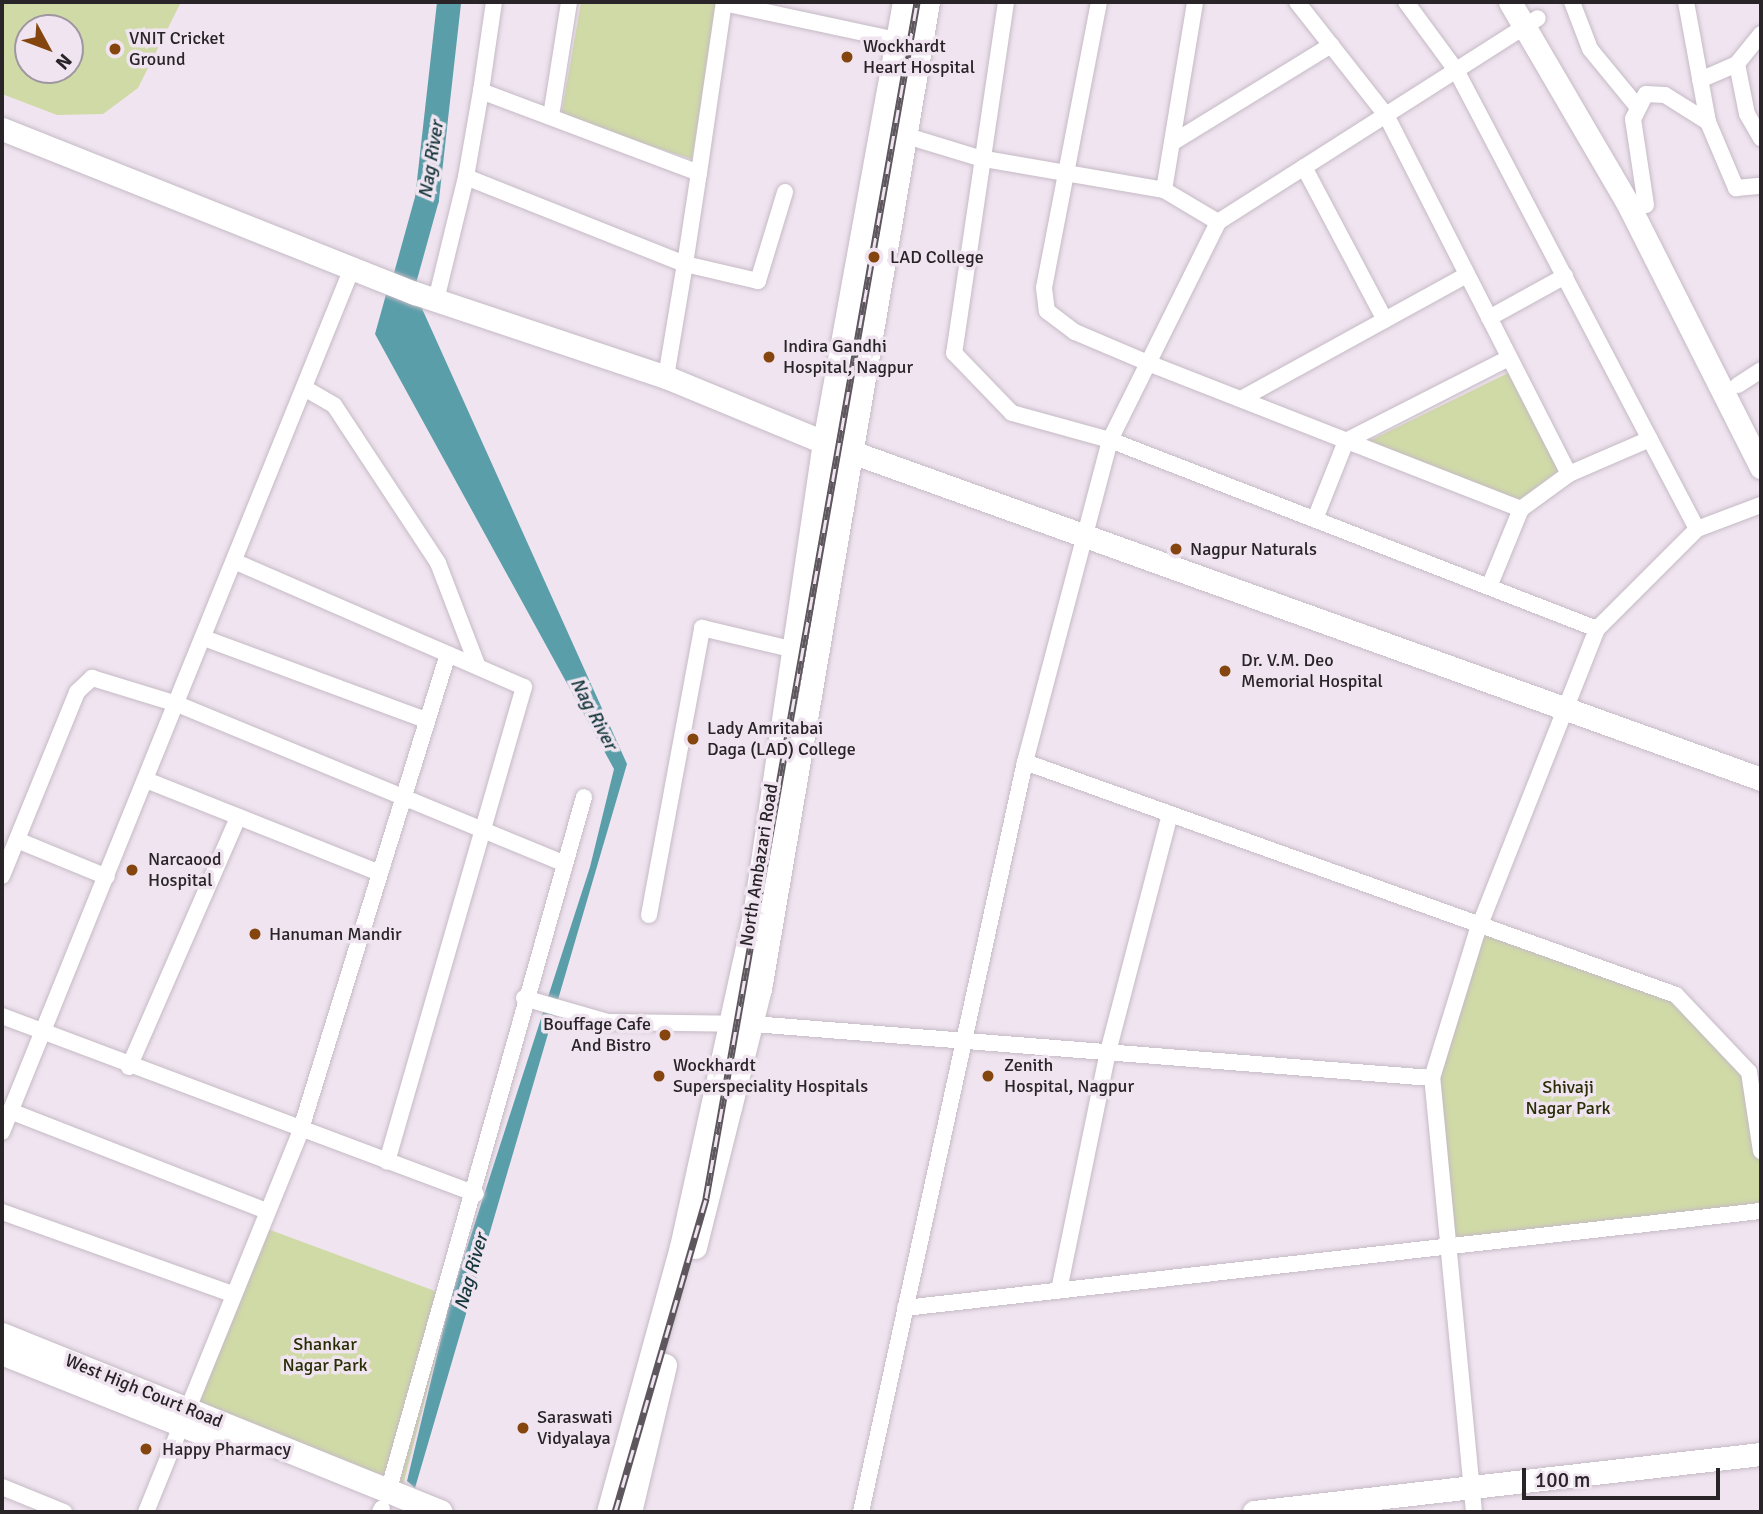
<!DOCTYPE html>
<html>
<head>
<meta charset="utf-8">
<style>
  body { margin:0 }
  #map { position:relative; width:1763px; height:1514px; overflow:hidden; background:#efe4ef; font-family:Signika,sans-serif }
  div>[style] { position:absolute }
  .green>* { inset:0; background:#d0daa7 }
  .water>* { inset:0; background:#5a9ea9 }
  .river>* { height:24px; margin:-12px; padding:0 12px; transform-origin:12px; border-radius:12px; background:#5a9ea9 }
  .roads { filter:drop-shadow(0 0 2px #c5bac5) drop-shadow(0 0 2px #c5bac5) }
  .street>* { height:16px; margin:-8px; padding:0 8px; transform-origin:8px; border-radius:8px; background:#fff }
  .secondary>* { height:23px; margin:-11.5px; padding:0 11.5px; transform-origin:11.5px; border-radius:11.5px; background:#fff }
  .primary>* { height:24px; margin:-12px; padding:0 12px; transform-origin:12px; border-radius:12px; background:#fff }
  .rail>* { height:7px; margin-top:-3.5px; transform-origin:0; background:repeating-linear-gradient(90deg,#efe4ef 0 13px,#5d575d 0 26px); box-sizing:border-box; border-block:2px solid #5d575d }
  .dots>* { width:19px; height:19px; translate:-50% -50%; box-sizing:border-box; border:4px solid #efe4ef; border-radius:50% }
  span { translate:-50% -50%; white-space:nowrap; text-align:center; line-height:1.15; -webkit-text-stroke:7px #efe4ef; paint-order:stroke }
  .poi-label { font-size:18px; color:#282428 }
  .left { translate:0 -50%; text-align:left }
  .right { translate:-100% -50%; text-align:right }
  .street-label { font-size:18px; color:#282428 }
  .park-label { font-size:18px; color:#282d04 }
  .water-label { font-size:19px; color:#16383d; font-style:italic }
  .frame { position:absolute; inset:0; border:4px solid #282428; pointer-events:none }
  .north { position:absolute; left:14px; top:14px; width:70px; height:70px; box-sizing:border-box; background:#efe4ef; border:2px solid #9f979f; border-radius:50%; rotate:131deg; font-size:19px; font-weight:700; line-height:28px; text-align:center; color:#282428 }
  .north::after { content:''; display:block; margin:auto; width:24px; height:32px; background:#85450e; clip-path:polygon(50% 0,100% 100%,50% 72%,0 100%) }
  .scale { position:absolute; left:1522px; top:1468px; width:198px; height:32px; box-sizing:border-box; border:4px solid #282428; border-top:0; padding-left:9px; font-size:21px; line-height:24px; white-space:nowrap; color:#282428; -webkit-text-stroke:5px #efe4ef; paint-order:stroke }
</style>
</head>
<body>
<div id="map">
  <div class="green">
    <i style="clip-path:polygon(evenodd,2px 2px,181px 2px,138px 88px,103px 114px,57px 115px,2px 94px,2px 2px,28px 28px,70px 28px,70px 70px,28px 70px,28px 28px)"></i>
    <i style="clip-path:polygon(581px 2px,717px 2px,692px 159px,561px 117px)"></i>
    <i style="clip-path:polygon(1508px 373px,1559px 470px,1520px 500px,1367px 442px)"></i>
    <i style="clip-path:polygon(1480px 925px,1676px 996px,1749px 1072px,1761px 1153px,1761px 1211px,1449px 1246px,1432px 1078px)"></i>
    <i style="clip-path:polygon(265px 1228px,451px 1297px,401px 1493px,190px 1406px)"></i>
  </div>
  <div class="water">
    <i style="clip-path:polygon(387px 291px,415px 293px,627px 764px,415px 1488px,407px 1481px,451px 1297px,590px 867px,614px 769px,375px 334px)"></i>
  </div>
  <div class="river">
    <i style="left:397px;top:307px;width:112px;rotate:-74.5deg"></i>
    <i style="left:427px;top:199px;width:198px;rotate:-83.6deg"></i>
  </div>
  <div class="roads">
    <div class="street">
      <i style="left:1006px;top:2px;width:355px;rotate:98.4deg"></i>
      <i style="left:954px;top:353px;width:83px;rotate:46deg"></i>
      <i style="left:1012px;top:413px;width:102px;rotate:15.4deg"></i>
      <i style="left:1110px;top:440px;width:522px;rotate:21.21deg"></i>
      <i style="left:1099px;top:2px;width:291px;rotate:100.9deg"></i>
      <i style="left:1044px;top:288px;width:23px;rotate:83deg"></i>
      <i style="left:1047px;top:311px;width:35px;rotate:37deg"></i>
      <i style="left:1075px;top:332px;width:79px;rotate:23deg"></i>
      <i style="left:1148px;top:363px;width:401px;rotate:21.4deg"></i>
      <i style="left:1297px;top:2px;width:144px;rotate:51.8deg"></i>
      <i style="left:1386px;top:115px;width:403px;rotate:63deg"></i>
      <i style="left:1406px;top:2px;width:84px;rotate:53.7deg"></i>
      <i style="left:1456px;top:70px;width:518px;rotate:62.3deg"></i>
      <i style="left:1572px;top:2px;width:50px;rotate:69deg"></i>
      <i style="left:1590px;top:49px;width:72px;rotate:50.6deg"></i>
      <i style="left:1686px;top:2px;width:122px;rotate:79.6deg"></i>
      <i style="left:724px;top:3px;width:177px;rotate:12.1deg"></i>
      <i style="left:1761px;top:34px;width:38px;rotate:129deg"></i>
      <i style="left:1737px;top:64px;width:51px;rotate:78.7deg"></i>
      <i style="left:1747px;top:114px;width:28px;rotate:60deg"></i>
      <i style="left:1700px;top:80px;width:40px;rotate:-23.4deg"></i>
      <i style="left:481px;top:91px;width:90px;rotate:-81.7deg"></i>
      <i style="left:551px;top:116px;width:115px;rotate:-81deg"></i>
      <i style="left:907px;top:136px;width:75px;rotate:17deg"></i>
      <i style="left:979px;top:158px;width:188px;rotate:9.8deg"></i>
      <i style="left:1164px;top:190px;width:63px;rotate:30.7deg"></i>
      <i style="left:1172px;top:143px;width:187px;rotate:-31.6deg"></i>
      <i style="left:1304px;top:167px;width:173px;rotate:62.1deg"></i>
      <i style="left:699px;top:173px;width:173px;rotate:-81.7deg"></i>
      <i style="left:1164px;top:190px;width:191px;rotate:-80.6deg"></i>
      <i style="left:1646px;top:205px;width:87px;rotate:-98.6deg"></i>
      <i style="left:1633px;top:119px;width:28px;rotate:-63deg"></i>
      <i style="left:1646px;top:94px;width:19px;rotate:3deg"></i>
      <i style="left:1665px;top:95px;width:51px;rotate:32.1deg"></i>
      <i style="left:1708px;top:122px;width:72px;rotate:67deg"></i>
      <i style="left:1736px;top:188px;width:25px;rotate:-5deg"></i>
      <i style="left:436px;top:300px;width:127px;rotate:-76.3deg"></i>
      <i style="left:1489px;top:318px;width:87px;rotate:-28.9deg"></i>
      <i style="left:666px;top:377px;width:115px;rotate:-80.5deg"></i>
      <i style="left:685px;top:264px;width:92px;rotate:-81.3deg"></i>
      <i style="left:699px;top:173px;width:233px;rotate:-159.4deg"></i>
      <i style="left:481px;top:91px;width:87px;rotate:99.9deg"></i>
      <i style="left:466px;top:177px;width:236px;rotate:21.7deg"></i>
      <i style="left:685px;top:264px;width:75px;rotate:13.1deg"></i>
      <i style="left:758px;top:281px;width:93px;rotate:-73.1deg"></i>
      <i style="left:1738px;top:385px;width:27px;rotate:-33deg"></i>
      <i style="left:306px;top:389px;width:32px;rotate:30deg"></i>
      <i style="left:334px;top:405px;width:189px;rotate:56.6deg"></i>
      <i style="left:438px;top:563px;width:111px;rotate:69deg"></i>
      <i style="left:1241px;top:399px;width:258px;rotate:-28.8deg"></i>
      <i style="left:1315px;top:519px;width:84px;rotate:-68.3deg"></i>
      <i style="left:1346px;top:441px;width:183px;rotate:-27deg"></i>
      <i style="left:236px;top:562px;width:314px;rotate:23.5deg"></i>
      <i style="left:524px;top:687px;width:494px;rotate:106.1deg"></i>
      <i style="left:1489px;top:587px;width:84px;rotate:-67.7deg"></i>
      <i style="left:1521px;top:509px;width:59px;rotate:-36.1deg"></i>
      <i style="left:1569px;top:474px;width:88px;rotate:-23.4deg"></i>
      <i style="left:204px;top:638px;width:237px;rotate:20.3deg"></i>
      <i style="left:1025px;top:762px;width:691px;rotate:19.69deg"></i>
      <i style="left:1676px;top:995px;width:106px;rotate:46.5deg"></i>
      <i style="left:1749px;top:1072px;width:80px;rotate:81.4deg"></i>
      <i style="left:146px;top:780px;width:249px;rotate:21.7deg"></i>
      <i style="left:17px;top:840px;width:97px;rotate:22.3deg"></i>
      <i style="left:2px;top:876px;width:199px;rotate:-67.8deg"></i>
      <i style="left:77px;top:692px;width:21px;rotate:-43deg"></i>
      <i style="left:92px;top:678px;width:89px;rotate:17deg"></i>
      <i style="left:177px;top:704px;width:417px;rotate:22.4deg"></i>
      <i style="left:649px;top:915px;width:292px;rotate:-79.5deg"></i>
      <i style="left:702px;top:628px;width:96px;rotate:13.3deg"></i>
      <i style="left:524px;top:998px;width:87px;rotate:15.9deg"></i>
      <i style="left:608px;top:1022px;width:145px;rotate:0.8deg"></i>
      <i style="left:753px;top:1024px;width:681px;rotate:4.55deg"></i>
      <i style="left:2px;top:1016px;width:506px;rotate:20.58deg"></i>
      <i style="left:129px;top:1067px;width:273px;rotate:-66.4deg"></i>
      <i style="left:10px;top:1111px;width:275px;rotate:21.3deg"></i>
      <i style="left:2px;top:1132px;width:934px;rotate:-67.94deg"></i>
      <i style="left:2px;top:1212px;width:242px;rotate:19.6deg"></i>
      <i style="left:1059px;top:1290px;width:243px;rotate:-78.4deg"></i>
      <i style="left:1108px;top:1052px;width:246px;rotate:-75.4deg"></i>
      <i style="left:905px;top:1308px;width:861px;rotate:-6.47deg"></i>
      <i style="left:2px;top:1487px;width:67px;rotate:22deg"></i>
      <i style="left:388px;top:1492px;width:722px;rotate:-74.25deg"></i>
      <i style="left:146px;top:1512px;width:410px;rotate:-67.9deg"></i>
      <i style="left:300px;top:1132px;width:500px;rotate:-72.8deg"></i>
      <i style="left:380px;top:1512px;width:4px;rotate:-63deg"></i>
      <i style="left:861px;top:1512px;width:768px;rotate:-77.67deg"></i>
      <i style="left:1025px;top:762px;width:333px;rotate:-75.2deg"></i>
      <i style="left:1110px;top:440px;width:243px;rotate:-63.6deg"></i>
      <i style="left:1218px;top:222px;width:379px;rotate:-32.5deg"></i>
      <i style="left:1474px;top:1512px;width:436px;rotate:-95.5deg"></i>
      <i style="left:1432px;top:1078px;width:153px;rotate:-72.9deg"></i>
      <i style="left:1477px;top:932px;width:326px;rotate:-68.4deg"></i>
      <i style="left:1597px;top:629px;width:141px;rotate:-45deg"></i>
      <i style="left:1697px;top:529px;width:68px;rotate:-20.6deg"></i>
    </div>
    <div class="secondary">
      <i style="left:1510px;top:2px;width:232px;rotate:59.7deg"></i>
      <i style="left:1627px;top:202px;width:297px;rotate:63.2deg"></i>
      <i style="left:2px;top:129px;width:444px;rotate:21.7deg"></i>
      <i style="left:415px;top:293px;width:265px;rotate:18.5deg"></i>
      <i style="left:666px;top:377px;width:171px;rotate:22.4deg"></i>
      <i style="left:824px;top:442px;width:996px;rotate:19.78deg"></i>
      <i style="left:695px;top:1247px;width:266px;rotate:-75.9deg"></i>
      <i style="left:760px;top:989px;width:1001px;rotate:-80.34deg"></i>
      <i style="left:608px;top:1512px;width:275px;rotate:-74.6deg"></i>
      <i style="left:681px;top:1247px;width:339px;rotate:-77.6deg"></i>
      <i style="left:754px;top:916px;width:479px;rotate:-81.6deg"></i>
      <i style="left:824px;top:442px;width:447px;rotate:-79.7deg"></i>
      <i style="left:630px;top:1512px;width:151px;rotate:-76.6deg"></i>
      <i style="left:1254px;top:1512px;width:510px;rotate:-6.53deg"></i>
    </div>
    <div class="primary">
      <i style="left:2px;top:1335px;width:473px;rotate:22deg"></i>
      <i style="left:2px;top:1353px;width:240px;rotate:21.8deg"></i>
    </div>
  </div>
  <div class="rail">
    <i style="left:615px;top:1512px;width:327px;rotate:-73.8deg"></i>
    <i style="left:706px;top:1198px;width:1214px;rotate:-79.99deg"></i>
  </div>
  <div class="dots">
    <i style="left:115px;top:49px;background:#85450e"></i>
    <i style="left:847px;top:57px;background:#85450e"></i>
    <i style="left:874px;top:257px;background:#85450e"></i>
    <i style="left:769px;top:357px;background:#85450e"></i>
    <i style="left:1176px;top:549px;background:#85450e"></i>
    <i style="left:1225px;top:671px;background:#85450e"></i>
    <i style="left:693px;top:739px;background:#85450e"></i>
    <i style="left:132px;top:870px;background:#85450e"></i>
    <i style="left:255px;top:934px;background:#85450e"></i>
    <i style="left:665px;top:1035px;background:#85450e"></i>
    <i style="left:659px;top:1076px;background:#85450e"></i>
    <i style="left:988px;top:1076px;background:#85450e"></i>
    <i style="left:523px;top:1428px;background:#85450e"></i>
    <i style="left:146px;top:1449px;background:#85450e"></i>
  </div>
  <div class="poi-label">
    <span class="left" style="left:129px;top:49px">VNIT Cricket<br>Ground</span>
    <span class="left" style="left:863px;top:57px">Wockhardt<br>Heart Hospital</span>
    <span class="left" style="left:890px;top:257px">LAD College</span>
    <span class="left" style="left:783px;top:357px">Indira Gandhi<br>Hospital, Nagpur</span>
    <span class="left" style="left:1190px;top:549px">Nagpur Naturals</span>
    <span class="left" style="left:1241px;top:671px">Dr. V.M. Deo<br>Memorial Hospital</span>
    <span class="left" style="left:707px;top:739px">Lady Amritabai<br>Daga (LAD) College</span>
    <span class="left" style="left:148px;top:870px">Narcaood<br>Hospital</span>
    <span class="left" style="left:269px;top:934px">Hanuman Mandir</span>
    <span class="right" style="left:651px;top:1035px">Bouffage Cafe<br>And Bistro</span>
    <span class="left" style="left:673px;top:1076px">Wockhardt<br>Superspeciality Hospitals</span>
    <span class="left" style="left:1004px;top:1076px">Zenith<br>Hospital, Nagpur</span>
    <span class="left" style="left:537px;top:1428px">Saraswati<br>Vidyalaya</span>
    <span class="left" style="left:162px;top:1449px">Happy Pharmacy</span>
  </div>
  <div class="street-label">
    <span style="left:759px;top:865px;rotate:-81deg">North Ambazari Road</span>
    <span style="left:144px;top:1391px;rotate:22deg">West High Court Road</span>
  </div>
  <div class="park-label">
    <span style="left:1568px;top:1098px">Shivaji<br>Nagar Park</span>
    <span style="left:325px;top:1355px">Shankar<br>Nagar Park</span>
  </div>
  <div class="water-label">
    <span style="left:432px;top:160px;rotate:-81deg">Nag River</span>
    <span style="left:593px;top:714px;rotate:62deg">Nag River</span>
    <span style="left:472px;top:1272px;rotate:-74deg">Nag River</span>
  </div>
  <div class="frame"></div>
  <div class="north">N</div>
  <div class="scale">100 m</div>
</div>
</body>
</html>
